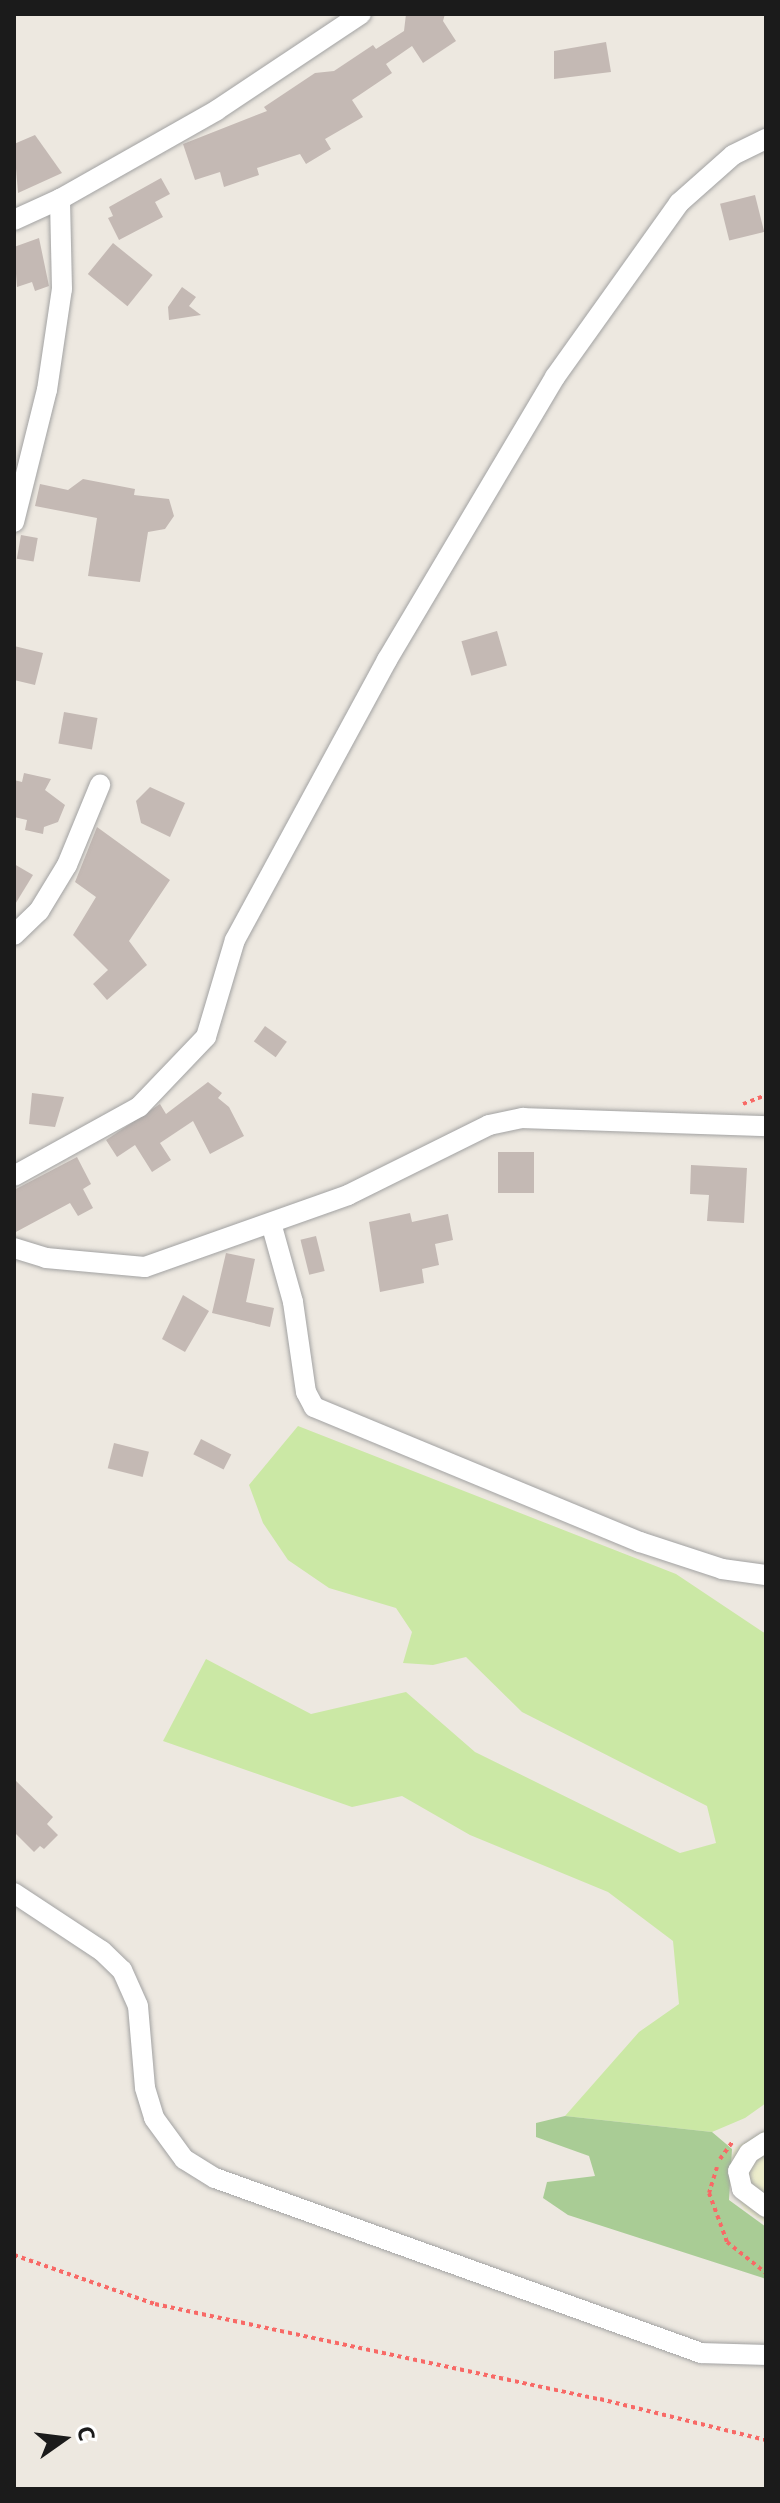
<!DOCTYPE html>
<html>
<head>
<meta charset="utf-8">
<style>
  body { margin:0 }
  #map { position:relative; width:780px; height:2503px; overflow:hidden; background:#ede8e0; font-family:"Noto Sans",sans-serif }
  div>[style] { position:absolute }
  .farmland>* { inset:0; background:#ececcb }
  .grass>* { inset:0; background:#cbe8a5 }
  .forest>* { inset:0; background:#a9cc95 }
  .building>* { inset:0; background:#c4b9b4; transform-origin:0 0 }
  .path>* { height:4px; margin-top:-2px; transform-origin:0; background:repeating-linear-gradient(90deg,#f86966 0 4px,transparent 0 8px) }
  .roads { filter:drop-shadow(0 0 2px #a2a2a2) drop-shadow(0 0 2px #a2a2a2) }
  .minor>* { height:20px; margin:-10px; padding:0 10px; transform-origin:10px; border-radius:10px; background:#fff }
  span { translate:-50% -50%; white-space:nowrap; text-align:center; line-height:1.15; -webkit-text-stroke:7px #fff; paint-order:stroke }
  .frame { position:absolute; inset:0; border:16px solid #1b1b1b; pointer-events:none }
  .north { position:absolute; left:24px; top:2399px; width:80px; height:80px; -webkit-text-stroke:6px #fff; paint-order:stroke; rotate:76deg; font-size:22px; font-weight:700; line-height:32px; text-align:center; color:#1b1b1b }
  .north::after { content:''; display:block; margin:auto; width:28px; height:36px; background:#1b1b1b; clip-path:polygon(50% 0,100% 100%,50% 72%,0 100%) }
</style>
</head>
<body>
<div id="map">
  <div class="farmland">
    <i style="clip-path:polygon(766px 2129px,766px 2223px,744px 2209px,724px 2175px,735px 2148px)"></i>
  </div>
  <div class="grass">
    <i style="clip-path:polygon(298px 1426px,676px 1574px,766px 1634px,766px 2103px,745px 2118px,712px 2132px,565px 2116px,639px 2032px,679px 2004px,673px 1941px,608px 1892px,470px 1835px,402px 1796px,352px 1807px,163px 1741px,206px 1659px,311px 1714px,406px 1692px,475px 1752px,680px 1853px,716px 1843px,707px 1806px,522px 1712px,466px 1657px,433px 1665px,403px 1663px,412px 1632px,396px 1608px,329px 1588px,288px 1560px,263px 1523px,249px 1485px)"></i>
  </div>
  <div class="forest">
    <i style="clip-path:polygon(565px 2116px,712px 2132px,732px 2149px,729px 2200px,766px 2227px,766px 2279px,568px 2215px,543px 2198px,547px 2182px,595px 2176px,589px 2156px,536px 2137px,536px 2123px)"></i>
  </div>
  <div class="building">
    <i style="clip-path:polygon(406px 14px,445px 14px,443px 21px,456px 41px,423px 63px,412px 46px,386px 64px,392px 73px,352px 100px,363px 117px,325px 139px,331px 149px,306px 164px,300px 154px,257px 168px,259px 175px,224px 187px,220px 172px,195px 180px,183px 144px,267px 111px,264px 107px,315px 73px,334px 71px,373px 45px,376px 49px,404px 31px)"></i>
    <i style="clip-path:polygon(606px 42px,611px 72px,554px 79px,554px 51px)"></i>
    <i style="clip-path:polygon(35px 135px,62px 173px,18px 193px,14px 144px)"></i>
    <i style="clip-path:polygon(161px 178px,170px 194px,155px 202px,163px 217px,119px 240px,108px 218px,113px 216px,109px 207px)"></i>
    <i style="left:755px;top:195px;width:38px;height:36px;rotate:76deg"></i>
    <i style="clip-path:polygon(39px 238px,49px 286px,35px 291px,32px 282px,17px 287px,14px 247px)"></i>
    <i style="left:113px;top:243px;width:51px;height:40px;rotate:39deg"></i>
    <i style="clip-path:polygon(182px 287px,196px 297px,189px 306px,201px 315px,169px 320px,168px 307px)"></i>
    <i style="clip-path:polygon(83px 479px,135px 489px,134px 495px,169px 499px,174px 516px,165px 529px,148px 532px,140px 582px,88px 576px,97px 518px,35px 506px,40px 484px,68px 490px)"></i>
    <i style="left:21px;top:535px;width:17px;height:24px;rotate:10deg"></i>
    <i style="left:497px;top:631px;width:36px;height:37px;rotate:74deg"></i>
    <i style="clip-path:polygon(14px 646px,43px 653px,35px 685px,14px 680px)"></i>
    <i style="left:64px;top:712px;width:34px;height:32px;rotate:10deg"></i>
    <i style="clip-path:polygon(24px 773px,51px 779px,45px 790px,65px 805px,58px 822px,44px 827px,43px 834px,25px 830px,27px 820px,14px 817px,14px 780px,22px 782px)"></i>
    <i style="clip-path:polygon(150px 787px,185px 803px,170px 837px,141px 823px,136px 801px)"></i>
    <i style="clip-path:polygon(97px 827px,170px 880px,129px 941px,147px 965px,107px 1000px,93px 984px,108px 970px,73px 935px,96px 897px,75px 882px)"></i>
    <i style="clip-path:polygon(14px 864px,33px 875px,14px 906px)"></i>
    <i style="left:265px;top:1026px;width:27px;height:19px;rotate:36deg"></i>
    <i style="clip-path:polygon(208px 1082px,222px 1093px,218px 1098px,229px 1107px,244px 1136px,210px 1154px,193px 1121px,160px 1143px,171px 1160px,152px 1172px,135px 1145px,117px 1157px,106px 1140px,160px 1104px,166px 1114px)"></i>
    <i style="clip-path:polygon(32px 1093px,64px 1097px,55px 1127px,29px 1124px)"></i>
    <i style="left:498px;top:1152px;width:36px;height:41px"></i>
    <i style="clip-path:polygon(77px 1157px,91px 1184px,83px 1189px,93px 1208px,78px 1216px,70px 1203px,14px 1233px,14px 1190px)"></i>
    <i style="clip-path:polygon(691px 1165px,747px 1168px,744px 1223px,707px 1221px,709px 1195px,690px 1194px)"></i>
    <i style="clip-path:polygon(410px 1213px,412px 1222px,448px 1214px,453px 1240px,435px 1244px,439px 1265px,422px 1269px,424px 1283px,380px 1292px,369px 1222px)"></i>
    <i style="left:316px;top:1236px;width:36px;height:16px;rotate:76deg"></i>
    <i style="clip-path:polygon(226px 1253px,255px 1259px,246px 1302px,274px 1308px,270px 1327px,212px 1313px)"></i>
    <i style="clip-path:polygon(183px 1295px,209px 1311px,185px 1352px,162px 1339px)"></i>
    <i style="left:201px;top:1439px;width:34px;height:17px;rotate:27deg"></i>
    <i style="left:114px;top:1443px;width:36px;height:26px;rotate:14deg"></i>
    <i style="clip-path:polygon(14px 1779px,53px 1817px,47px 1824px,58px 1835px,44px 1849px,40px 1846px,34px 1852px,14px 1832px)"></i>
  </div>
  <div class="path">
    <i style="left:743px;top:1104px;width:25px;rotate:-21deg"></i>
    <i style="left:720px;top:2159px;width:22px;rotate:-54deg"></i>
    <i style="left:717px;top:2167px;width:27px;rotate:107deg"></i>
    <i style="left:709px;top:2193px;width:52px;rotate:69.8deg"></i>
    <i style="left:727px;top:2242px;width:50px;rotate:38.5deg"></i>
    <i style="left:14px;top:2255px;width:149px;rotate:19.2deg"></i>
    <i style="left:155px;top:2304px;width:455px;rotate:12.1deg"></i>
    <i style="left:600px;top:2399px;width:171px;rotate:13.9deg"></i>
  </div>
  <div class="roads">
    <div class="minor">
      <i style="left:14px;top:220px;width:51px;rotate:-24.5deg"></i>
      <i style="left:14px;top:522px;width:136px;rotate:-76deg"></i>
      <i style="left:47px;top:390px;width:102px;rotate:-81.6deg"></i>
      <i style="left:62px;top:289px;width:90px;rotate:-91.3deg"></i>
      <i style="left:60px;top:199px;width:180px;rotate:-29.5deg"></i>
      <i style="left:217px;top:110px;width:173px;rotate:-33.7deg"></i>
      <i style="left:14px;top:935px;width:35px;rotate:-44deg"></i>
      <i style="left:39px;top:911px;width:54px;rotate:-58.7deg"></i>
      <i style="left:67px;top:865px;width:87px;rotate:-67.6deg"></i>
      <i style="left:14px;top:1176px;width:143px;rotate:-28.9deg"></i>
      <i style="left:139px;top:1107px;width:97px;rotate:-46.3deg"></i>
      <i style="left:206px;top:1037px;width:101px;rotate:-73.4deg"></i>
      <i style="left:235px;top:940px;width:319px;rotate:-61.5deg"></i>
      <i style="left:387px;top:660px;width:329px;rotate:-59.3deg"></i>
      <i style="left:555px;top:377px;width:214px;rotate:-54.5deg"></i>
      <i style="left:679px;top:203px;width:72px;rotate:-41.6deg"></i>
      <i style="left:733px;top:155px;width:37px;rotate:-26deg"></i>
      <i style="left:271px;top:1223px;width:82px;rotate:74.4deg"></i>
      <i style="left:293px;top:1302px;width:91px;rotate:81.8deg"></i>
      <i style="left:306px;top:1392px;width:17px;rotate:62deg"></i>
      <i style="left:314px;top:1407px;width:353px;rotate:22.5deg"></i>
      <i style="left:640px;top:1542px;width:86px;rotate:18.2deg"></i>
      <i style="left:722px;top:1569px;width:44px;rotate:7.8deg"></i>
      <i style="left:14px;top:1248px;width:34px;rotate:17deg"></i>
      <i style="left:46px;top:1258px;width:99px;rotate:5.2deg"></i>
      <i style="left:145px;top:1267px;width:215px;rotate:-19.5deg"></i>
      <i style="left:348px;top:1195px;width:157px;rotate:-26.4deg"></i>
      <i style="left:489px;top:1125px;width:35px;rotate:-12deg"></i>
      <i style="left:523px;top:1118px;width:243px;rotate:1.9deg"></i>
      <i style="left:14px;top:1893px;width:105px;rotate:33.4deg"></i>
      <i style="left:102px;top:1951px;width:28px;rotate:44deg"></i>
      <i style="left:122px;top:1970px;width:39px;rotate:66deg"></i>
      <i style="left:138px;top:2006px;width:82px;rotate:85.1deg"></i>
      <i style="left:145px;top:2088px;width:31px;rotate:73deg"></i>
      <i style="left:154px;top:2118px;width:51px;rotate:53.8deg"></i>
      <i style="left:184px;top:2159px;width:36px;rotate:32deg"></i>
      <i style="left:215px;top:2178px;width:517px;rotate:19.8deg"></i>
      <i style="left:701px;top:2353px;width:65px;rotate:1.8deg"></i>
      <i style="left:766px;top:2142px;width:20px;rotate:147deg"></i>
      <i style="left:749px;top:2153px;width:21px;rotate:121deg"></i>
      <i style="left:738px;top:2171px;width:18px;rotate:77deg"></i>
      <i style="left:742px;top:2189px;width:30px;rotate:37deg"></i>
    </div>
  </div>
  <div class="frame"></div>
  <div class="north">С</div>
</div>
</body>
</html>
